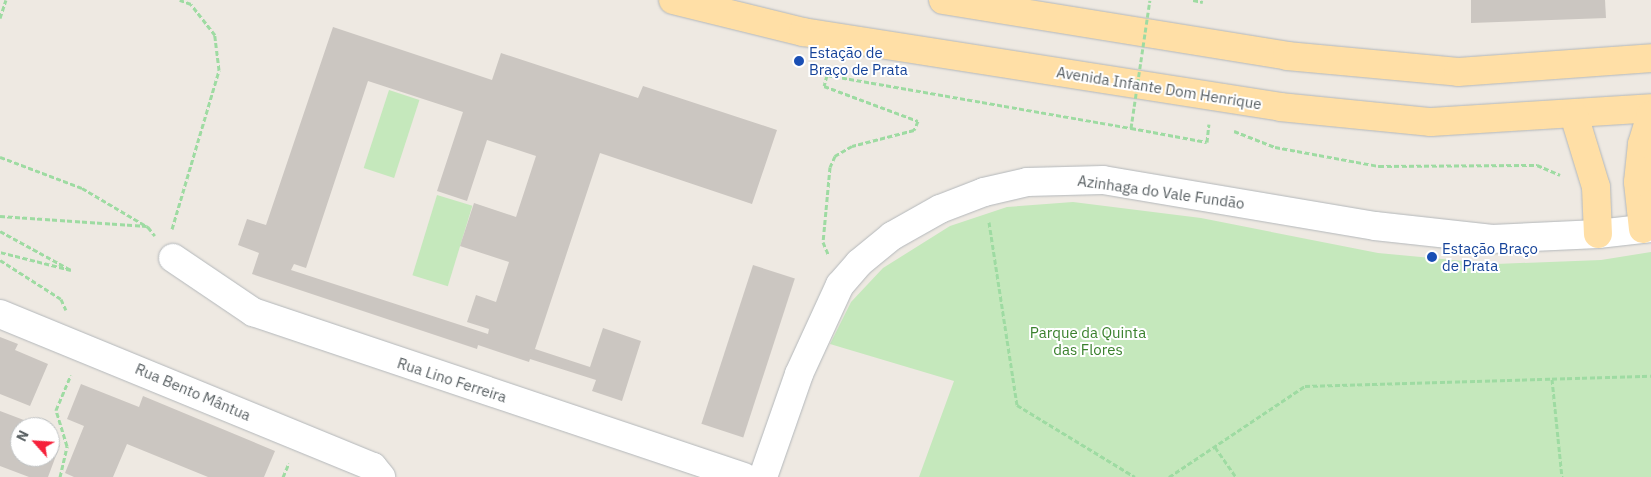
<!DOCTYPE html>
<html>
<head>
<meta charset="utf-8">
<style>
  body { margin:0 }
  #map { position:relative; width:1651px; height:477px; overflow:hidden; background:#eee9e2; font-family:"IBM Plex Sans",sans-serif }
  div>[style] { position:absolute }
  .green>* { inset:0; background:#c5e8bc; transform-origin:0 0 }
  .building>* { inset:0; background:#cbc6c1; transform-origin:0 0 }
  .path>* { height:3px; margin-top:-1.5px; transform-origin:0; background:repeating-linear-gradient(90deg,#9edba2 0 5px,transparent 0 7.5px) }
  .roads { filter:drop-shadow(0 0 1px #b3b7ba) drop-shadow(0 0 1px #b3b7ba) }
  .street>* { height:28px; margin:-14px; padding:0 14px; transform-origin:14px; border-radius:14px; background:#fff }
  .primary>* { height:28px; margin:-14px; padding:0 14px; transform-origin:14px; border-radius:14px; background:#ffdfa6 }
  .path-bridge>* { height:3px; margin-top:-1.5px; transform-origin:0; background:repeating-linear-gradient(90deg,#9edba2 0 5px,transparent 0 7.5px) }
  .dots>* { width:14px; height:14px; translate:-50% -50%; box-sizing:border-box; border:2px solid #fff; border-radius:50% }
  span { translate:-50% -50%; white-space:nowrap; text-align:center; line-height:1.15; -webkit-text-stroke:4px #fff; paint-order:stroke }
  .transit-label { font-size:15px; color:#164399 }
  .left { translate:0 -50%; text-align:left }
  .street-label { font-size:15px; color:#5a6164 }
  .park-label { font-size:15px; color:#3a812d }
  .north { position:absolute; left:10px; top:417px; width:50px; height:50px; box-sizing:border-box; background:#fff; border:1px solid #bdc0c1; border-radius:50%; rotate:296deg; font-size:14px; font-weight:700; line-height:20px; text-align:center; color:#5a6164 }
  .north::after { content:''; display:block; margin:auto; width:18px; height:22px; background:#f6213b; clip-path:polygon(50% 0,100% 100%,50% 72%,0 100%) }
</style>
</head>
<body>
<div id="map">
  <div class="green">
    <i style="left:389px;top:90px;width:32px;height:82px;rotate:18deg"></i>
    <i style="left:437px;top:195px;width:37px;height:84px;rotate:17deg"></i>
    <i style="clip-path:polygon(1073px 202px,1201px 218px,1378px 253px,1496px 264px,1601px 260px,1651px 252px,1651px 477px,919px 477px,954px 381px,830px 344px,851px 302px,883px 268px,950px 226px,1007px 207px)"></i>
  </div>
  <div class="building">
    <i style="clip-path:polygon(1471px 0,1605px 0,1606px 18px,1471px 23px)"></i>
    <i style="clip-path:polygon(evenodd,333px 27px,492px 80px,501px 53px,638px 98px,643px 86px,777px 130px,752px 204px,600px 153px,535px 349px,590px 367px,603px 328px,641px 341px,622px 401px,592px 391px,596px 380px,530px 359px,529px 362px,478px 345px,477px 349px,252px 274px,259px 253px,238px 245px,247px 219px,266px 225px,333px 27px,368px 81px,463px 112px,437px 191px,467px 201px,487px 140px,536px 156px,516px 217px,474px 203px,460px 246px,509px 262px,496px 302px,476px 295px,467px 322px,489px 329px,488px 334px,291px 270px,294px 264px,306px 268px,368px 81px)"></i>
    <i style="left:753px;top:265px;width:44px;height:167px;rotate:18deg"></i>
    <i style="clip-path:polygon(0 337px,18px 344px,15px 350px,48px 364px,30px 406px,0 394px)"></i>
    <i style="clip-path:polygon(81px 384px,139px 407px,143px 396px,275px 451px,264px 477px,208px 477px,127px 444px,113px 477px,74px 477px,65px 473px,84px 426px,67px 419px)"></i>
    <i style="clip-path:polygon(0 411px,37px 425px,20px 427px,20px 457px,50px 457px,50px 441px,60px 445px,48px 477px,29px 477px,0 466px)"></i>
  </div>
  <div class="path">
    <i style="left:1193px;top:0;width:10px;rotate:11deg"></i>
    <i style="left:0;top:18px;width:19px;rotate:-72deg"></i>
    <i style="left:827px;top:75px;width:11px;rotate:105deg"></i>
    <i style="left:824px;top:86px;width:100px;rotate:20.4deg"></i>
    <i style="left:918px;top:121px;width:10px;rotate:114deg"></i>
    <i style="left:914px;top:130px;width:64px;rotate:165.5deg"></i>
    <i style="left:852px;top:146px;width:20px;rotate:150deg"></i>
    <i style="left:835px;top:156px;width:12px;rotate:114deg"></i>
    <i style="left:830px;top:167px;width:75px;rotate:95.3deg"></i>
    <i style="left:823px;top:242px;width:13px;rotate:67deg"></i>
    <i style="left:1131px;top:128px;width:77px;rotate:10.4deg"></i>
    <i style="left:1207px;top:142px;width:18px;rotate:-84deg"></i>
    <i style="left:1234px;top:131px;width:44px;rotate:21.3deg"></i>
    <i style="left:1275px;top:147px;width:106px;rotate:10.4deg"></i>
    <i style="left:1379px;top:166px;width:158px;rotate:-0.4deg"></i>
    <i style="left:1537px;top:165px;width:25px;rotate:23deg"></i>
    <i style="left:0;top:157px;width:88px;rotate:20.7deg"></i>
    <i style="left:82px;top:188px;width:77px;rotate:30.6deg"></i>
    <i style="left:148px;top:227px;width:11px;rotate:52deg"></i>
    <i style="left:0;top:216px;width:147px;rotate:3.9deg"></i>
    <i style="left:989px;top:222px;width:185px;rotate:81.3deg"></i>
    <i style="left:1017px;top:405px;width:138px;rotate:31.4deg"></i>
    <i style="left:172px;top:229px;width:166px;rotate:-73.5deg"></i>
    <i style="left:219px;top:70px;width:35px;rotate:-97deg"></i>
    <i style="left:215px;top:35px;width:39px;rotate:-128deg"></i>
    <i style="left:191px;top:4px;width:12px;rotate:-160deg"></i>
    <i style="left:0;top:231px;width:81px;rotate:28.8deg"></i>
    <i style="left:71px;top:270px;width:73px;rotate:-165.8deg"></i>
    <i style="left:0;top:260px;width:72px;rotate:32.6deg"></i>
    <i style="left:61px;top:299px;width:12px;rotate:66deg"></i>
    <i style="left:1552px;top:379px;width:99px;rotate:84.2deg"></i>
    <i style="left:1215px;top:447px;width:37px;rotate:55deg"></i>
    <i style="left:60px;top:477px;width:32px;rotate:-77deg"></i>
    <i style="left:67px;top:446px;width:38px;rotate:-107deg"></i>
    <i style="left:56px;top:410px;width:38px;rotate:-67deg"></i>
    <i style="left:283px;top:477px;width:15px;rotate:-67deg"></i>
    <i style="left:1169px;top:477px;width:164px;rotate:-33.8deg"></i>
    <i style="left:1305px;top:386px;width:346px;rotate:-1.7deg"></i>
  </div>
  <div class="roads">
    <div class="street">
      <i style="left:173px;top:258px;width:97px;rotate:34deg"></i>
      <i style="left:253px;top:312px;width:518px;rotate:18.57deg"></i>
      <i style="left:0;top:314px;width:403px;rotate:22.3deg"></i>
      <i style="left:373px;top:467px;width:13px;rotate:51deg"></i>
      <i style="left:763px;top:477px;width:109px;rotate:-70.7deg"></i>
      <i style="left:799px;top:374px;width:98px;rotate:-65.3deg"></i>
      <i style="left:840px;top:285px;width:29px;rotate:-49deg"></i>
      <i style="left:859px;top:263px;width:43px;rotate:-39.3deg"></i>
      <i style="left:892px;top:236px;width:55px;rotate:-29.4deg"></i>
      <i style="left:940px;top:209px;width:47px;rotate:-21.1deg"></i>
      <i style="left:984px;top:192px;width:44px;rotate:-13.1deg"></i>
      <i style="left:1027px;top:182px;width:76px;rotate:-1.5deg"></i>
      <i style="left:1103px;top:180px;width:276px;rotate:9.6deg"></i>
      <i style="left:1375px;top:226px;width:118px;rotate:6.3deg"></i>
      <i style="left:1492px;top:239px;width:106px;rotate:-2.7deg"></i>
      <i style="left:1598px;top:234px;width:53px;rotate:-6.5deg"></i>
    </div>
    <div class="primary">
      <i style="left:673px;top:0;width:134px;rotate:13.8deg"></i>
      <i style="left:803px;top:32px;width:483px;rotate:8.9deg"></i>
      <i style="left:1280px;top:107px;width:152px;rotate:5.7deg"></i>
      <i style="left:1431px;top:122px;width:220px;rotate:-3.6deg"></i>
      <i style="left:943px;top:0;width:349px;rotate:9.2deg"></i>
      <i style="left:1287px;top:56px;width:172px;rotate:5.3deg"></i>
      <i style="left:1458px;top:72px;width:194px;rotate:-4.1deg"></i>
      <i style="left:1574px;top:115px;width:75px;rotate:73deg"></i>
      <i style="left:1596px;top:187px;width:47px;rotate:87.6deg"></i>
      <i style="left:1643px;top:229px;width:47px;rotate:-96.1deg"></i>
      <i style="left:1638px;top:182px;width:38px;rotate:-84deg"></i>
      <i style="left:1642px;top:144px;width:30px;rotate:-73deg"></i>
    </div>
  </div>
  <div class="path-bridge">
    <i style="left:827px;top:75px;width:309px;rotate:9.9deg"></i>
    <i style="left:1131px;top:128px;width:129px;rotate:-81.6deg"></i>
  </div>
  <div class="dots">
    <i style="left:799px;top:61px;background:#1a4fb4"></i>
    <i style="left:1432px;top:257px;background:#1a4fb4"></i>
  </div>
  <div class="transit-label">
    <span class="left" style="left:809px;top:61px">Estação de<br>Braço de Prata</span>
    <span class="left" style="left:1442px;top:257px">Estação Braço<br>de Prata</span>
  </div>
  <div class="street-label">
    <span style="left:1159px;top:88px;rotate:9deg">Avenida Infante Dom Henrique</span>
    <span style="left:1161px;top:192px;rotate:8deg">Azinhaga do Vale Fundão</span>
    <span style="left:452px;top:380px;rotate:18deg">Rua Lino Ferreira</span>
    <span style="left:193px;top:392px;rotate:23deg">Rua Bento Mântua</span>
  </div>
  <div class="park-label">
    <span style="left:1088px;top:341px">Parque da Quinta<br>das Flores</span>
  </div>
  <div class="north">N</div>
</div>
</body>
</html>
